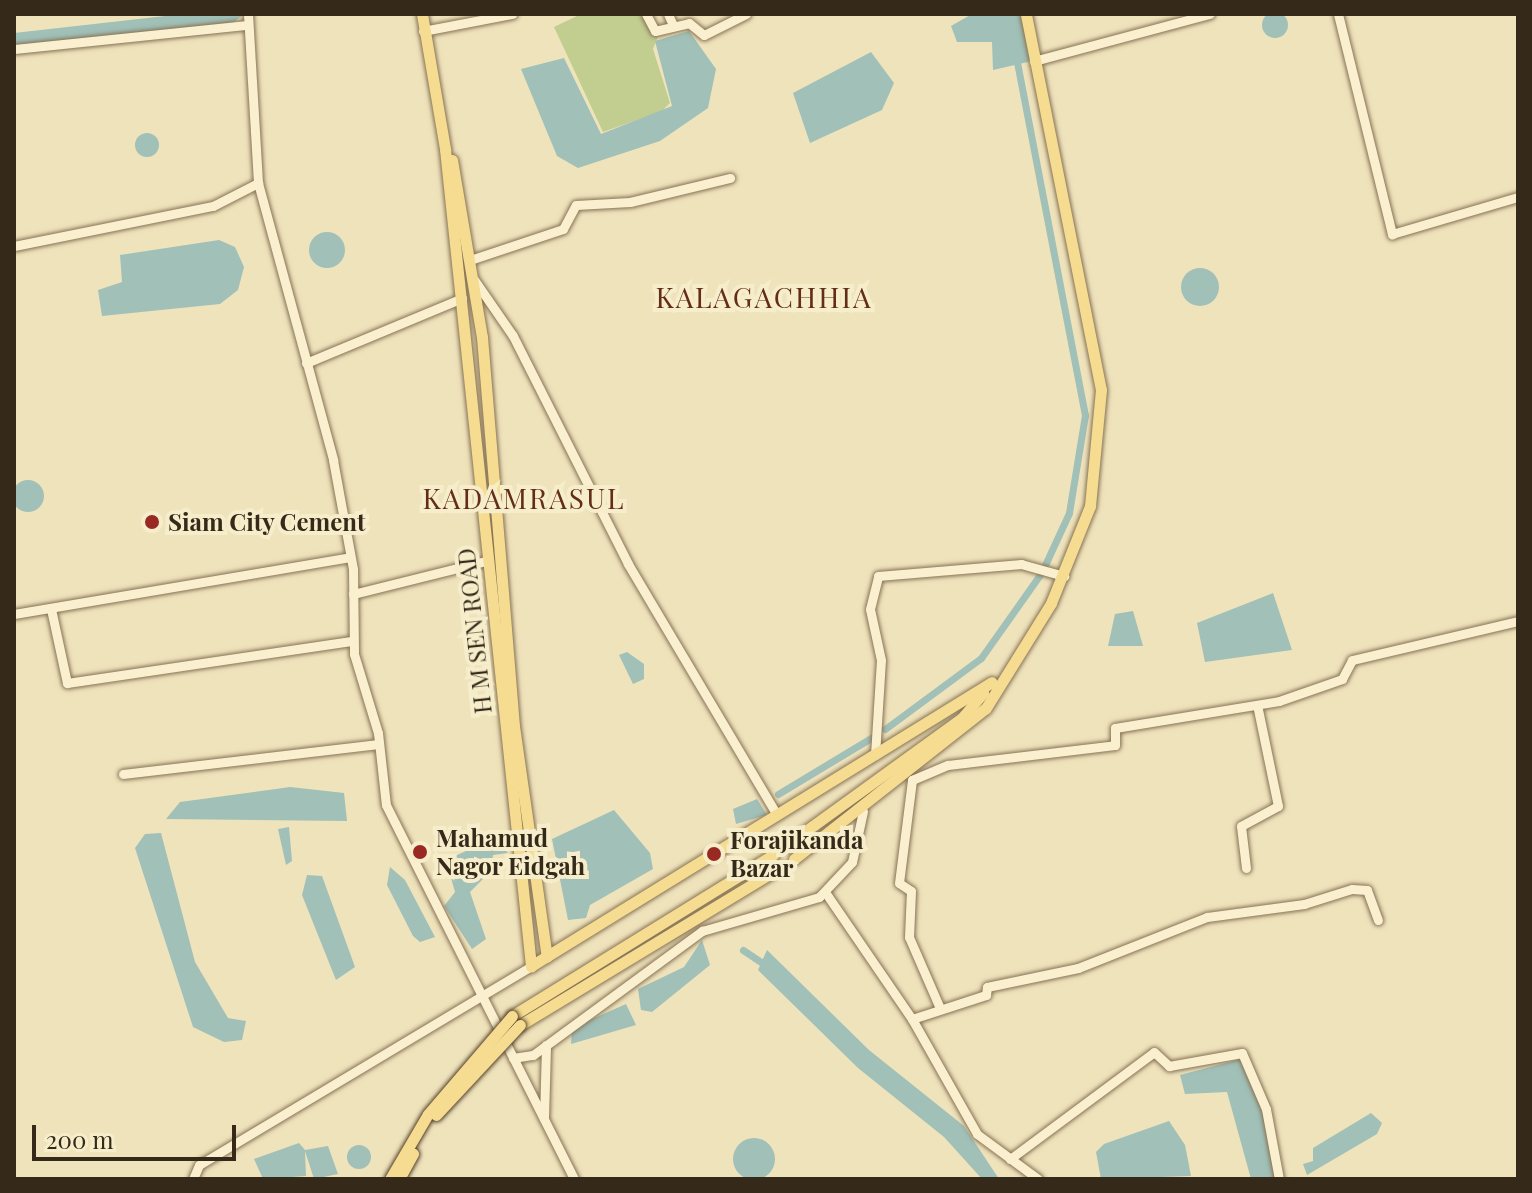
<!DOCTYPE html>
<html>
<head>
<meta charset="utf-8">
<style>
  body { margin:0 }
  #map { position:relative; width:1532px; height:1193px; overflow:hidden; background:#efe3bc; font-family:"Playfair Display",serif }
  div>[style] { position:absolute }
  .green>* { inset:0; background:#c2cd90 }
  .water>* { inset:0; background:#a0c0b8 }
  .round { border-radius:50% }
  .canal>* { height:7px; margin:-3.5px; padding:0 3.5px; transform-origin:3.5px; border-radius:3.5px; background:#a0c0b8 }
  .roads { filter:drop-shadow(0 0 2px #877355) drop-shadow(0 0 2px #877355) }
  .minor>* { height:9px; margin:-4.5px; padding:0 4.5px; transform-origin:4.5px; border-radius:4.5px; background:#faf0cf }
  .major>* { height:11px; margin:-5.5px; padding:0 5.5px; transform-origin:5.5px; border-radius:5.5px; background:#f5dc90 }
  .bridges { filter:drop-shadow(0 0 2px #54402a) drop-shadow(0 0 2px #54402a) }
  .major-bridge>* { height:11px; margin:-5.5px; padding:0 5.5px; transform-origin:5.5px; border-radius:5.5px; background:#f5dc90 }
  .dots>* { width:22px; height:22px; translate:-50% -50%; box-sizing:border-box; border:4px solid #f6edcb; border-radius:50% }
  span { translate:-50% -50%; white-space:nowrap; text-align:center; line-height:1.15; -webkit-text-stroke:8px #f6edcb; paint-order:stroke }
  .poi-label { font-size:24px; color:#35291a; font-weight:700 }
  .left { translate:0 -50%; text-align:left }
  .street-label { font-size:24px; color:#35291a }
  .quarter-label { font-size:28px; color:#632d18; letter-spacing:2px }
  .frame { position:absolute; inset:0; border:16px solid #35291a; pointer-events:none }
  .scale { position:absolute; left:32px; top:1125px; width:204px; height:36px; box-sizing:border-box; border:4px solid #35291a; border-top:0; padding-left:10px; font-size:24px; line-height:28px; white-space:nowrap; color:#35291a; -webkit-text-stroke:6px #f6edcb; paint-order:stroke }
</style>
</head>
<body>
<div id="map">
  <div class="green">
    <i style="clip-path:polygon(581px 14px,648px 14px,659px 34px,653px 49px,670px 103px,662px 111px,603px 132px,554px 27px)"></i>
  </div>
  <div class="water">
    <i class="round" style="left:1262px;top:12px;width:26px;height:26px"></i>
    <i style="clip-path:polygon(183px 14px,244px 14px,233px 23px,14px 46px,14px 33px)"></i>
    <i style="clip-path:polygon(972px 14px,1023px 14px,1032px 61px,993px 70px,992px 42px,957px 42px,951px 26px)"></i>
    <i style="clip-path:polygon(689px 31px,716px 69px,708px 108px,660px 141px,578px 168px,557px 156px,521px 69px,564px 58px,601px 134px,672px 106px,655px 41px)"></i>
    <i style="clip-path:polygon(871px 52px,894px 83px,882px 110px,810px 143px,793px 93px)"></i>
    <i class="round" style="left:135px;top:133px;width:24px;height:24px"></i>
    <i class="round" style="left:309px;top:232px;width:36px;height:36px"></i>
    <i style="clip-path:polygon(219px 240px,235px 247px,244px 267px,238px 290px,220px 304px,102px 316px,98px 290px,122px 282px,120px 255px)"></i>
    <i class="round" style="left:1181px;top:268px;width:38px;height:38px"></i>
    <i class="round" style="left:12px;top:480px;width:32px;height:32px"></i>
    <i style="clip-path:polygon(1273px 593px,1292px 650px,1205px 662px,1197px 623px)"></i>
    <i style="clip-path:polygon(1133px 611px,1143px 646px,1108px 646px,1115px 614px)"></i>
    <i style="clip-path:polygon(627px 652px,644px 664px,644px 679px,633px 684px,619px 655px)"></i>
    <i style="clip-path:polygon(290px 787px,344px 793px,347px 821px,166px 819px,180px 802px)"></i>
    <i style="clip-path:polygon(757px 799px,767px 815px,736px 824px,733px 809px)"></i>
    <i style="clip-path:polygon(614px 810px,650px 853px,653px 869px,590px 905px,586px 918px,568px 920px,552px 839px)"></i>
    <i style="clip-path:polygon(289px 827px,292px 861px,286px 865px,278px 829px)"></i>
    <i style="clip-path:polygon(161px 833px,195px 962px,228px 1018px,246px 1021px,242px 1040px,224px 1042px,193px 1027px,135px 848px,145px 834px)"></i>
    <i style="clip-path:polygon(495px 838px,508px 853px,493px 855px,491px 871px,470px 892px,486px 939px,472px 949px,444px 906px,455px 892px,446px 860px)"></i>
    <i style="clip-path:polygon(390px 867px,405px 880px,435px 937px,420px 942px,413px 936px,387px 885px)"></i>
    <i style="clip-path:polygon(307px 875px,322px 876px,355px 967px,336px 980px,302px 895px)"></i>
    <i style="clip-path:polygon(702px 940px,710px 965px,652px 1012px,641px 1010px,638px 989px,684px 967px)"></i>
    <i style="clip-path:polygon(767px 950px,869px 1050px,964px 1126px,999px 1179px,982px 1179px,944px 1137px,858px 1068px,758px 970px)"></i>
    <i style="clip-path:polygon(626px 1004px,636px 1025px,571px 1044px,572px 1028px)"></i>
    <i style="clip-path:polygon(1241px 1059px,1262px 1109px,1276px 1179px,1251px 1179px,1227px 1092px,1185px 1094px,1180px 1075px)"></i>
    <i style="clip-path:polygon(1371px 1113px,1382px 1123px,1377px 1134px,1307px 1175px,1303px 1164px,1313px 1161px,1313px 1148px)"></i>
    <i style="clip-path:polygon(1169px 1121px,1185px 1145px,1191px 1176px,1101px 1179px,1096px 1152px,1104px 1144px)"></i>
    <i class="round" style="left:733px;top:1138px;width:42px;height:42px"></i>
    <i style="clip-path:polygon(299px 1143px,305px 1150px,328px 1146px,338px 1174px,314px 1179px,305px 1151px,306px 1176px,263px 1179px,254px 1159px)"></i>
    <i class="round" style="left:347px;top:1145px;width:24px;height:24px"></i>
  </div>
  <div class="canal">
    <i style="left:1016px;top:57px;width:365px;rotate:79.1deg"></i>
    <i style="left:1085px;top:415px;width:99px;rotate:99.3deg"></i>
    <i style="left:1069px;top:513px;width:57px;rotate:114.8deg"></i>
    <i style="left:885px;top:729px;width:119px;rotate:-36.5deg"></i>
    <i style="left:981px;top:658px;width:105px;rotate:-54.7deg"></i>
    <i style="left:778px;top:794px;width:109px;rotate:-31.1deg"></i>
    <i style="left:743px;top:950px;width:30px;rotate:34deg"></i>
  </div>
  <div class="roads">
    <div class="minor">
      <i style="left:248px;top:14px;width:169px;rotate:86.6deg"></i>
      <i style="left:258px;top:183px;width:287px;rotate:74.8deg"></i>
      <i style="left:333px;top:460px;width:111px;rotate:79.6deg"></i>
      <i style="left:353px;top:569px;width:85px;rotate:89.3deg"></i>
      <i style="left:354px;top:654px;width:83px;rotate:73.1deg"></i>
      <i style="left:378px;top:733px;width:72px;rotate:83.7deg"></i>
      <i style="left:386px;top:805px;width:419px;rotate:63.3deg"></i>
      <i style="left:646px;top:14px;width:19px;rotate:62deg"></i>
      <i style="left:655px;top:31px;width:35px;rotate:-13deg"></i>
      <i style="left:689px;top:23px;width:19px;rotate:39deg"></i>
      <i style="left:704px;top:35px;width:47px;rotate:-26.6deg"></i>
      <i style="left:668px;top:14px;width:12px;rotate:66deg"></i>
      <i style="left:1338px;top:14px;width:227px;rotate:76.2deg"></i>
      <i style="left:1392px;top:234px;width:131px;rotate:-16.4deg"></i>
      <i style="left:423px;top:31px;width:91px;rotate:-10.8deg"></i>
      <i style="left:14px;top:49px;width:235px;rotate:-5.9deg"></i>
      <i style="left:1034px;top:61px;width:182px;rotate:-15deg"></i>
      <i style="left:14px;top:246px;width:203px;rotate:-11.4deg"></i>
      <i style="left:213px;top:206px;width:51px;rotate:-27.1deg"></i>
      <i style="left:470px;top:260px;width:98px;rotate:-18.4deg"></i>
      <i style="left:563px;top:229px;width:27px;rotate:-62deg"></i>
      <i style="left:576px;top:205px;width:54px;rotate:-3.2deg"></i>
      <i style="left:630px;top:202px;width:103px;rotate:-13.5deg"></i>
      <i style="left:473px;top:278px;width:70px;rotate:55.4deg"></i>
      <i style="left:513px;top:336px;width:255px;rotate:63.2deg"></i>
      <i style="left:628px;top:564px;width:292px;rotate:59.3deg"></i>
      <i style="left:306px;top:363px;width:169px;rotate:-22.6deg"></i>
      <i style="left:353px;top:594px;width:140px;rotate:-14deg"></i>
      <i style="left:51px;top:609px;width:76px;rotate:77.8deg"></i>
      <i style="left:67px;top:683px;width:289px;rotate:-8.4deg"></i>
      <i style="left:14px;top:614px;width:341px;rotate:-9.6deg"></i>
      <i style="left:875px;top:755px;width:95px;rotate:-86.4deg"></i>
      <i style="left:881px;top:660px;width:52px;rotate:-102.2deg"></i>
      <i style="left:870px;top:609px;width:34px;rotate:-76deg"></i>
      <i style="left:878px;top:576px;width:144px;rotate:-4.8deg"></i>
      <i style="left:1021px;top:564px;width:45px;rotate:15.6deg"></i>
      <i style="left:123px;top:774px;width:257px;rotate:-6.7deg"></i>
      <i style="left:1246px;top:868px;width:42px;rotate:-96.8deg"></i>
      <i style="left:1241px;top:826px;width:42px;rotate:-28.4deg"></i>
      <i style="left:1278px;top:806px;width:103px;rotate:-101.7deg"></i>
      <i style="left:825px;top:892px;width:154px;rotate:55.6deg"></i>
      <i style="left:912px;top:1019px;width:132px;rotate:60.5deg"></i>
      <i style="left:977px;top:1134px;width:76px;rotate:36.4deg"></i>
      <i style="left:939px;top:1006px;width:75px;rotate:-113.5deg"></i>
      <i style="left:909px;top:937px;width:46px;rotate:-87.5deg"></i>
      <i style="left:911px;top:891px;width:14px;rotate:-146deg"></i>
      <i style="left:899px;top:883px;width:104px;rotate:-82.8deg"></i>
      <i style="left:912px;top:780px;width:39px;rotate:-23deg"></i>
      <i style="left:948px;top:765px;width:168px;rotate:-6.8deg"></i>
      <i style="left:1115px;top:745px;width:17px;rotate:-90deg"></i>
      <i style="left:1115px;top:728px;width:166px;rotate:-9.3deg"></i>
      <i style="left:1279px;top:701px;width:67px;rotate:-19.2deg"></i>
      <i style="left:1342px;top:679px;width:21px;rotate:-62deg"></i>
      <i style="left:1352px;top:660px;width:171px;rotate:-13.2deg"></i>
      <i style="left:912px;top:1019px;width:78px;rotate:-18deg"></i>
      <i style="left:986px;top:995px;width:8px;rotate:-83deg"></i>
      <i style="left:987px;top:987px;width:93px;rotate:-11.8deg"></i>
      <i style="left:1078px;top:968px;width:139px;rotate:-21.6deg"></i>
      <i style="left:1207px;top:917px;width:98px;rotate:-7.6deg"></i>
      <i style="left:1304px;top:904px;width:50px;rotate:-17.4deg"></i>
      <i style="left:1352px;top:889px;width:15px;rotate:4deg"></i>
      <i style="left:1367px;top:890px;width:32px;rotate:70deg"></i>
      <i style="left:513px;top:1058px;width:20px;rotate:-9deg"></i>
      <i style="left:533px;top:1055px;width:210px;rotate:-36.3deg"></i>
      <i style="left:702px;top:931px;width:122px;rotate:-16.2deg"></i>
      <i style="left:819px;top:897px;width:48px;rotate:-46.7deg"></i>
      <i style="left:852px;top:862px;width:52px;rotate:-77.8deg"></i>
      <i style="left:544px;top:1118px;width:73px;rotate:-88.4deg"></i>
      <i style="left:1010px;top:1159px;width:179px;rotate:-36.6deg"></i>
      <i style="left:1154px;top:1052px;width:21px;rotate:43deg"></i>
      <i style="left:1169px;top:1066px;width:74px;rotate:-10.1deg"></i>
      <i style="left:1242px;top:1053px;width:61px;rotate:66.8deg"></i>
      <i style="left:1266px;top:1109px;width:71px;rotate:79.5deg"></i>
      <i style="left:193px;top:1179px;width:15px;rotate:-67deg"></i>
      <i style="left:199px;top:1165px;width:387px;rotate:-30.9deg"></i>
    </div>
    <div class="major">
      <i style="left:422px;top:14px;width:137px;rotate:80.3deg"></i>
      <i style="left:445px;top:149px;width:822px;rotate:83.99deg"></i>
      <i style="left:531px;top:966px;width:541px;rotate:-31.64deg"></i>
      <i style="left:452px;top:160px;width:180px;rotate:80.4deg"></i>
      <i style="left:482px;top:337px;width:390px;rotate:85.3deg"></i>
      <i style="left:514px;top:726px;width:233px;rotate:81.9deg"></i>
      <i style="left:785px;top:846px;width:218px;rotate:-35.9deg"></i>
      <i style="left:962px;top:718px;width:33px;rotate:-50deg"></i>
      <i style="left:794px;top:859px;width:244px;rotate:-38.2deg"></i>
      <i style="left:986px;top:708px;width:123px;rotate:-58.2deg"></i>
      <i style="left:1051px;top:603px;width:105px;rotate:-68.1deg"></i>
      <i style="left:1090px;top:506px;width:117px;rotate:-84.6deg"></i>
      <i style="left:1101px;top:390px;width:383px;rotate:-101.3deg"></i>
      <i style="left:512px;top:1016px;width:307px;rotate:-31.7deg"></i>
      <i style="left:520px;top:1025px;width:305px;rotate:-31.2deg"></i>
    </div>
  </div>
  <div class="bridges">
    <div class="major-bridge">
      <i style="left:436px;top:1115px;width:123px;rotate:-47deg"></i>
      <i style="left:390px;top:1179px;width:75px;rotate:-59.7deg"></i>
      <i style="left:428px;top:1114px;width:129px;rotate:-49.4deg"></i>
      <i style="left:399px;top:1179px;width:29px;rotate:-61deg"></i>
    </div>
  </div>
  <div class="dots">
    <i style="left:152px;top:522px;background:#982a23"></i>
    <i style="left:420px;top:852px;background:#982a23"></i>
    <i style="left:714px;top:854px;background:#982a23"></i>
  </div>
  <div class="poi-label">
    <span class="left" style="left:168px;top:522px">Siam City Cement</span>
    <span class="left" style="left:436px;top:852px">Mahamud<br>Nagor Eidgah</span>
    <span class="left" style="left:730px;top:854px">Forajikanda<br>Bazar</span>
  </div>
  <div class="street-label">
    <span style="left:474px;top:631px;rotate:-96deg">H M SEN ROAD</span>
  </div>
  <div class="quarter-label">
    <span style="left:764px;top:297px">KALAGACHHIA</span>
    <span style="left:524px;top:498px">KADAMRASUL</span>
  </div>
  <div class="frame"></div>
  <div class="scale">200 m</div>
</div>
</body>
</html>
